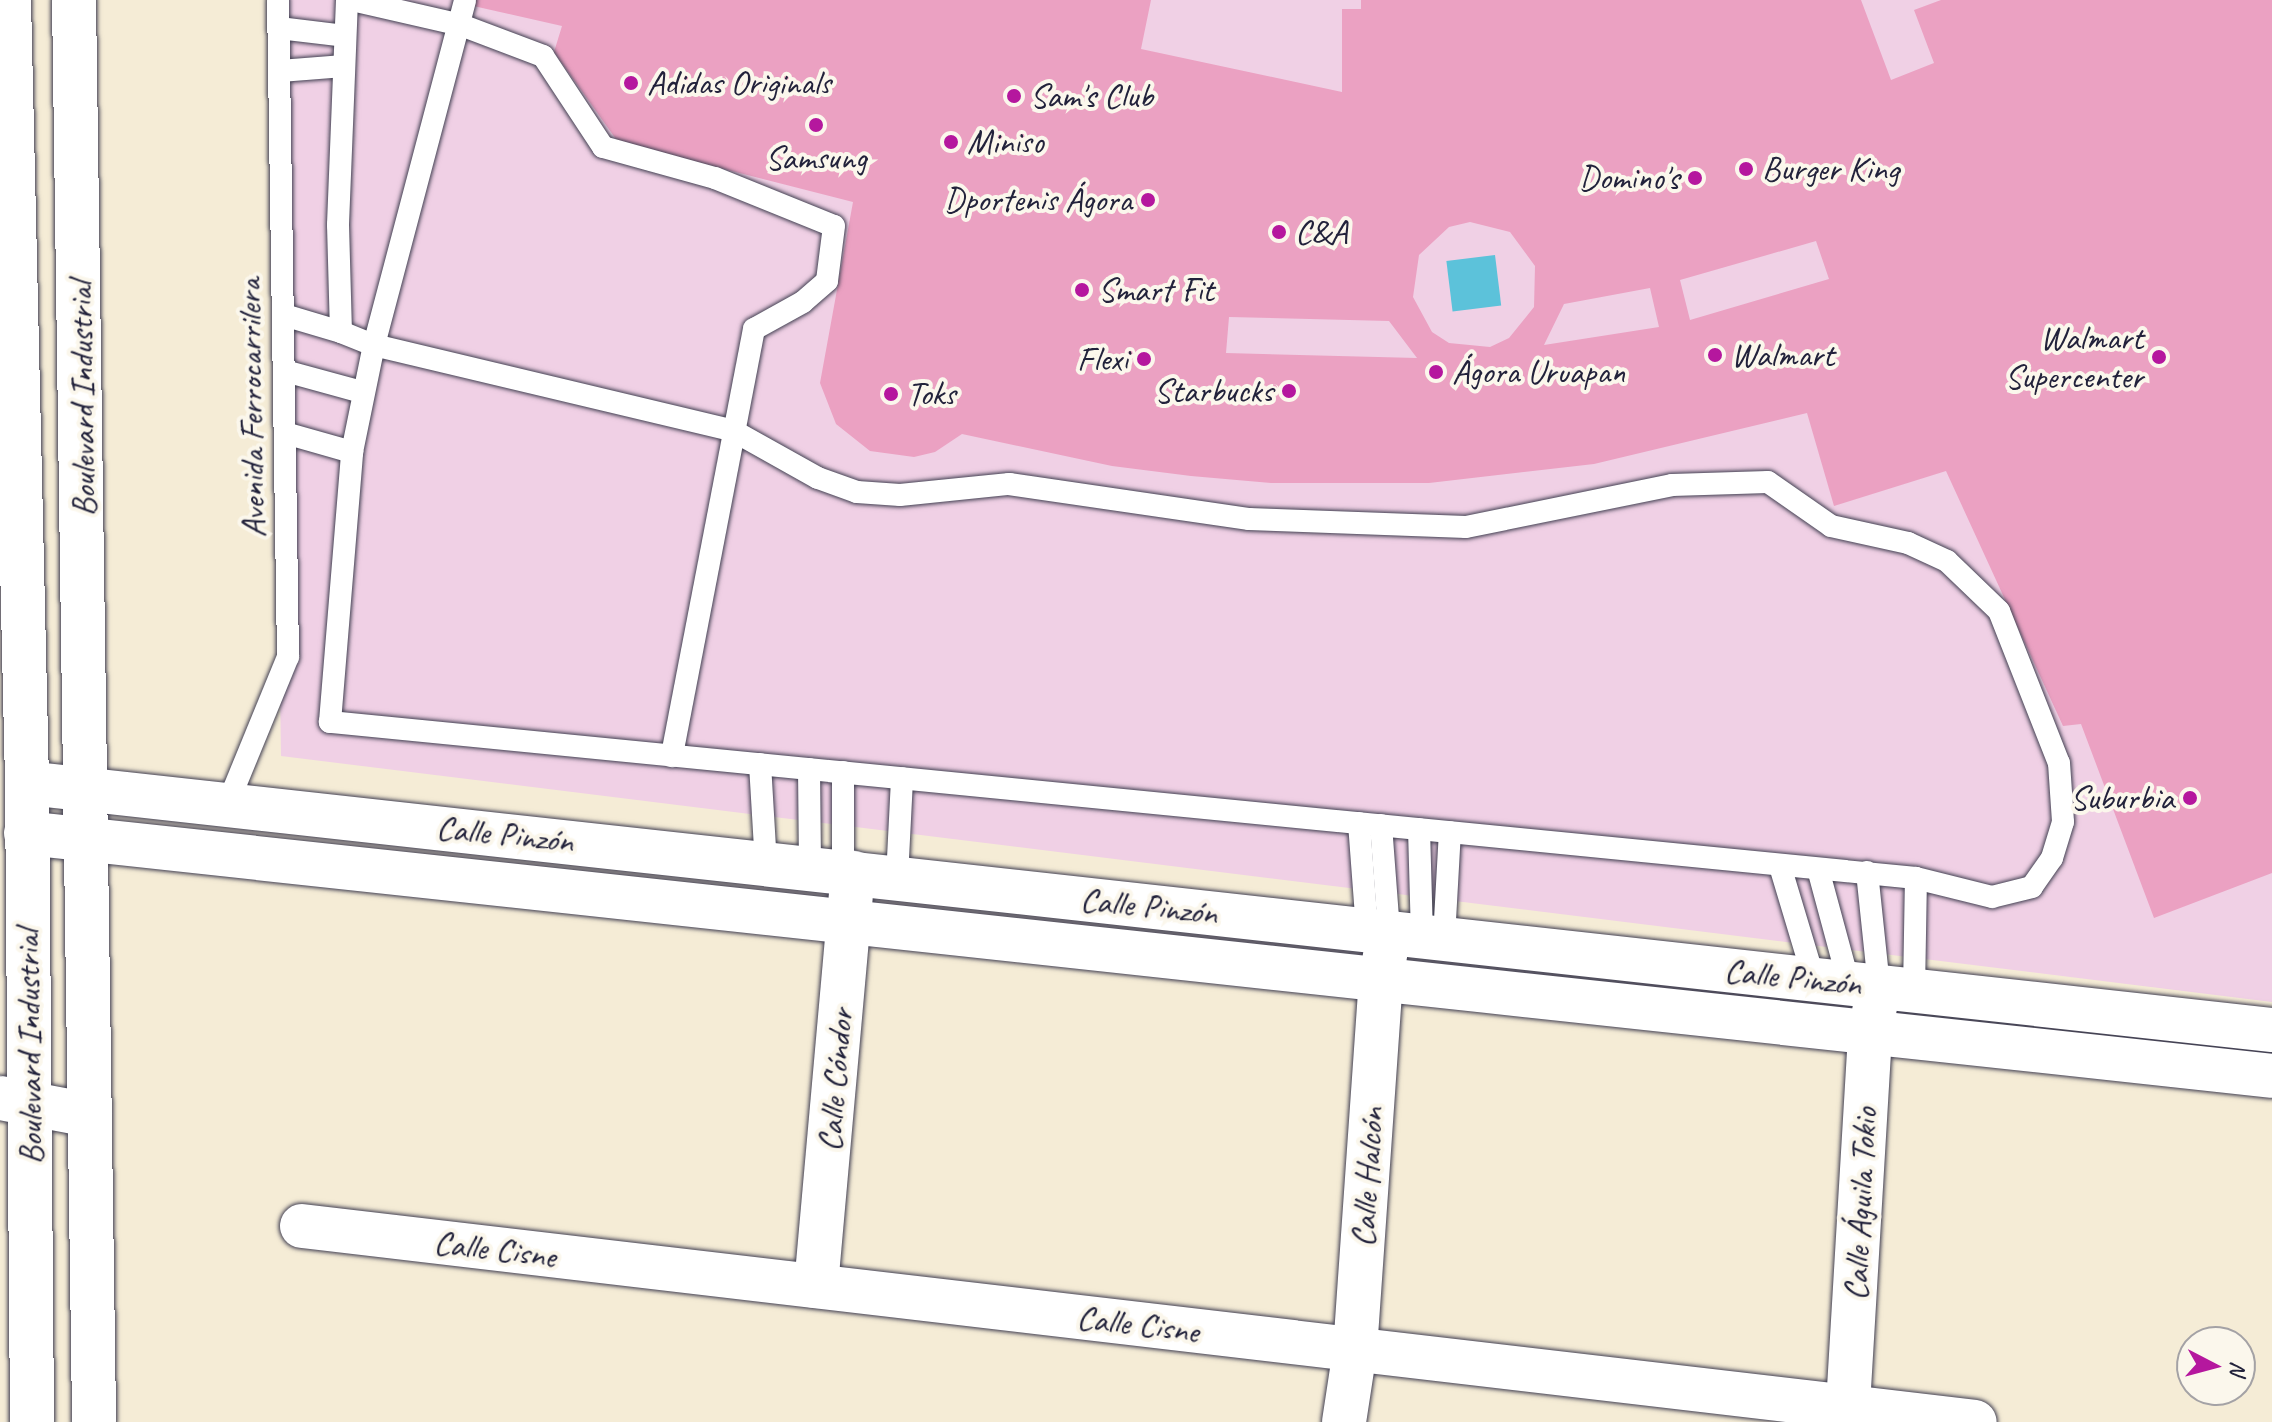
<!DOCTYPE html>
<html>
<head>
<meta charset="utf-8">
<style>
  body { margin:0 }
  #map { position:relative; width:2272px; height:1422px; overflow:hidden; background:#f5ecd6; font-family:Caveat,sans-serif }
  div>[style] { position:absolute }
  .built>* { inset:0; background:#f0d0e5 }
  .water>* { inset:0; background:#5cc2da; transform-origin:0 0 }
  .building>* { inset:0; background:#eba1c2 }
  .roads { filter:drop-shadow(0 0 2px #424052) drop-shadow(0 0 2px #424052) }
  .lane>* { height:22px; margin:-11px; padding:0 11px; transform-origin:11px; border-radius:11px; background:#fff }
  .street>* { height:44px; margin:-22px; padding:0 22px; transform-origin:22px; border-radius:22px; background:#fff }
  .secondary>* { height:44px; margin:-22px; padding:0 22px; transform-origin:22px; border-radius:22px; background:#fff }
  .primary>* { height:44px; margin:-22px; padding:0 22px; transform-origin:22px; border-radius:22px; background:#fff }
  .dots>* { width:22px; height:22px; translate:-50% -50%; box-sizing:border-box; border:4px solid #fbf7ec; border-radius:50% }
  span { translate:-50% -50%; white-space:nowrap; text-align:center; line-height:1.15; -webkit-text-stroke:8px #fbf7ec; paint-order:stroke }
  .poi-label { font-size:34px; color:#22223b }
  .left { translate:0 -50%; text-align:left }
  .right { translate:-100% -50%; text-align:right }
  .street-label { font-size:34px; color:#22223b }
  .north { position:absolute; left:2176px; top:1326px; width:80px; height:80px; box-sizing:border-box; background:#fbf7ec; border:2px solid #a4a2a5; border-radius:50%; rotate:96deg; font-size:22px; font-weight:700; line-height:32px; text-align:center; color:#22223b }
  .north::after { content:''; display:block; margin:auto; width:28px; height:36px; background:#b5179e; clip-path:polygon(50% 0,100% 100%,50% 72%,0 100%) }
</style>
</head>
<body>
<div id="map">
  <div class="built">
    <i style="clip-path:polygon(270px 0,2272px 0,2272px 1002px,281px 756px)"></i>
  </div>
  <div class="water">
    <i style="left:1495px;top:255px;width:51px;height:49px;rotate:83deg"></i>
  </div>
  <div class="building">
    <i style="clip-path:polygon(evenodd,470px 0,1151px 0,1141px 49px,1342px 92px,1342px 9px,1361px 9px,1361px 0,1861px 0,1891px 80px,1934px 63px,1914px 10px,1941px 0,2272px 0,2272px 873px,2154px 918px,2081px 724px,2063px 726px,1946px 471px,1834px 506px,1807px 413px,1594px 464px,1429px 483px,1271px 483px,1191px 476px,1112px 466px,962px 434px,935px 452px,914px 457px,870px 451px,836px 424px,820px 383px,853px 202px,618px 142px,554px 52px,562px 26px,469px 5px,470px 0,1470px 222px,1510px 232px,1535px 266px,1534px 307px,1509px 338px,1490px 347px,1449px 343px,1432px 332px,1413px 297px,1419px 255px,1449px 227px,1470px 222px,470px 0,1816px 241px,1829px 279px,1690px 320px,1680px 280px,1816px 241px,470px 0,1650px 288px,1659px 327px,1544px 345px,1564px 304px,1650px 288px,470px 0,1229px 317px,1389px 321px,1417px 358px,1226px 353px,1229px 317px)"></i>
  </div>
  <div class="roads">
    <div class="lane">
      <i style="left:347px;top:0;width:225px;rotate:92.3deg"></i>
      <i style="left:338px;top:225px;width:107px;rotate:88.4deg"></i>
      <i style="left:341px;top:332px;width:35px;rotate:22deg"></i>
      <i style="left:374px;top:345px;width:357px;rotate:-75.2deg"></i>
      <i style="left:352px;top:0;width:112px;rotate:12.9deg"></i>
      <i style="left:461px;top:25px;width:88px;rotate:20.7deg"></i>
      <i style="left:543px;top:56px;width:109px;rotate:56.6deg"></i>
      <i style="left:603px;top:147px;width:116px;rotate:15.5deg"></i>
      <i style="left:715px;top:178px;width:128px;rotate:22deg"></i>
      <i style="left:834px;top:226px;width:55px;rotate:97.3deg"></i>
      <i style="left:827px;top:281px;width:32px;rotate:139deg"></i>
      <i style="left:803px;top:302px;width:56px;rotate:151.1deg"></i>
      <i style="left:754px;top:329px;width:435px;rotate:100.9deg"></i>
      <i style="left:279px;top:28px;width:66px;rotate:6.9deg"></i>
      <i style="left:280px;top:71px;width:64px;rotate:-4.5deg"></i>
      <i style="left:284px;top:315px;width:59px;rotate:16.6deg"></i>
      <i style="left:374px;top:345px;width:368px;rotate:13.4deg"></i>
      <i style="left:732px;top:430px;width:98px;rotate:29.2deg"></i>
      <i style="left:818px;top:478px;width:41px;rotate:19.7deg"></i>
      <i style="left:857px;top:492px;width:43px;rotate:4deg"></i>
      <i style="left:900px;top:495px;width:110px;rotate:-5.8deg"></i>
      <i style="left:1009px;top:484px;width:243px;rotate:8.3deg"></i>
      <i style="left:1249px;top:519px;width:217px;rotate:2.1deg"></i>
      <i style="left:1466px;top:527px;width:210px;rotate:-11.5deg"></i>
      <i style="left:1672px;top:485px;width:96px;rotate:-1.8deg"></i>
      <i style="left:1768px;top:482px;width:77px;rotate:34.9deg"></i>
      <i style="left:1831px;top:526px;width:79px;rotate:12.4deg"></i>
      <i style="left:1908px;top:543px;width:43px;rotate:24.8deg"></i>
      <i style="left:1947px;top:561px;width:72px;rotate:43.9deg"></i>
      <i style="left:1999px;top:611px;width:163px;rotate:68.5deg"></i>
      <i style="left:2059px;top:763px;width:59px;rotate:86.1deg"></i>
      <i style="left:2063px;top:822px;width:38px;rotate:107deg"></i>
      <i style="left:2052px;top:858px;width:35px;rotate:125deg"></i>
      <i style="left:2032px;top:887px;width:41px;rotate:166deg"></i>
      <i style="left:1992px;top:897px;width:78px;rotate:-166deg"></i>
      <i style="left:1916px;top:878px;width:1594px;rotate:-174.38deg"></i>
      <i style="left:330px;top:722px;width:271px;rotate:-85.3deg"></i>
      <i style="left:352px;top:452px;width:109px;rotate:-78.4deg"></i>
      <i style="left:285px;top:371px;width:80px;rotate:15.3deg"></i>
      <i style="left:285px;top:433px;width:70px;rotate:15.8deg"></i>
      <i style="left:760px;top:764px;width:100px;rotate:86.6deg"></i>
      <i style="left:809px;top:769px;width:99px;rotate:89.4deg"></i>
      <i style="left:228px;top:803px;width:158px;rotate:-67.7deg"></i>
      <i style="left:288px;top:657px;width:657px;rotate:-90.87deg"></i>
      <i style="left:1359px;top:823px;width:107px;rotate:85.7deg"></i>
      <i style="left:1381px;top:825px;width:107px;rotate:85.7deg"></i>
      <i style="left:1419px;top:829px;width:107px;rotate:88.4deg"></i>
      <i style="left:1780px;top:866px;width:118px;rotate:73.3deg"></i>
      <i style="left:1818px;top:869px;width:119px;rotate:74.9deg"></i>
      <i style="left:843px;top:872px;width:100px;rotate:-90deg"></i>
      <i style="left:1867px;top:872px;width:116px;rotate:84deg"></i>
      <i style="left:897px;top:878px;width:100px;rotate:-87.1deg"></i>
      <i style="left:1444px;top:938px;width:106px;rotate:-86.8deg"></i>
      <i style="left:1914px;top:991px;width:113px;rotate:-89deg"></i>
    </div>
    <div class="street">
      <i style="left:302px;top:1226px;width:1684px;rotate:6.68deg"></i>
      <i style="left:816px;top:1286px;width:415px;rotate:-84.9deg"></i>
      <i style="left:1344px;top:1422px;width:73px;rotate:-81.3deg"></i>
      <i style="left:1355px;top:1350px;width:372px;rotate:-86deg"></i>
      <i style="left:1381px;top:979px;width:48px;rotate:-80.3deg"></i>
      <i style="left:1847px;top:1422px;width:391px;rotate:-86.6deg"></i>
      <i style="left:1870px;top:1032px;width:46px;rotate:-78.7deg"></i>
    </div>
    <div class="secondary">
      <i style="left:27px;top:783px;width:2259px;rotate:6.28deg"></i>
      <i style="left:26px;top:833px;width:2259px;rotate:6.17deg"></i>
      <i style="left:0;top:1098px;width:91px;rotate:10.8deg"></i>
    </div>
    <div class="primary">
      <i style="left:9px;top:0;width:783px;rotate:88.68deg"></i>
      <i style="left:27px;top:783px;width:639px;rotate:89.55deg"></i>
      <i style="left:74px;top:0;width:1422px;rotate:89.19deg"></i>
    </div>
  </div>
  <div class="dots">
    <i style="left:631px;top:83px;background:#b5179e"></i>
    <i style="left:1014px;top:96px;background:#b5179e"></i>
    <i style="left:816px;top:125px;background:#b5179e"></i>
    <i style="left:951px;top:142px;background:#b5179e"></i>
    <i style="left:1746px;top:169px;background:#b5179e"></i>
    <i style="left:1695px;top:178px;background:#b5179e"></i>
    <i style="left:1148px;top:200px;background:#b5179e"></i>
    <i style="left:1279px;top:232px;background:#b5179e"></i>
    <i style="left:1082px;top:290px;background:#b5179e"></i>
    <i style="left:1715px;top:355px;background:#b5179e"></i>
    <i style="left:2159px;top:357px;background:#b5179e"></i>
    <i style="left:1144px;top:359px;background:#b5179e"></i>
    <i style="left:1436px;top:372px;background:#b5179e"></i>
    <i style="left:1289px;top:391px;background:#b5179e"></i>
    <i style="left:891px;top:394px;background:#b5179e"></i>
    <i style="left:2190px;top:798px;background:#b5179e"></i>
  </div>
  <div class="poi-label">
    <span class="left" style="left:647px;top:83px">Adidas Originals</span>
    <span class="left" style="left:1030px;top:96px">Sam's Club</span>
    <span class="left" style="left:967px;top:142px">Miniso</span>
    <span style="left:816px;top:158px">Samsung</span>
    <span class="left" style="left:1762px;top:169px">Burger King</span>
    <span class="right" style="left:1679px;top:178px">Domino's</span>
    <span class="right" style="left:1132px;top:200px">Dportenis Ágora</span>
    <span class="left" style="left:1295px;top:232px">C&amp;A</span>
    <span class="left" style="left:1098px;top:290px">Smart Fit</span>
    <span class="right" style="left:2143px;top:357px">Walmart<br>Supercenter</span>
    <span class="left" style="left:1731px;top:355px">Walmart</span>
    <span class="right" style="left:1128px;top:359px">Flexi</span>
    <span class="left" style="left:1452px;top:372px">Ágora Uruapan</span>
    <span class="right" style="left:1273px;top:391px">Starbucks</span>
    <span class="left" style="left:907px;top:394px">Toks</span>
    <span class="right" style="left:2174px;top:798px">Suburbia</span>
  </div>
  <div class="street-label">
    <span style="left:82px;top:399px;rotate:-91deg">Boulevard Industrial</span>
    <span style="left:251px;top:408px;rotate:-91deg">Avenida Ferrocarrilera</span>
    <span style="left:505px;top:834px;rotate:6deg">Calle Pinzón</span>
    <span style="left:1149px;top:906px;rotate:6deg">Calle Pinzón</span>
    <span style="left:1793px;top:977px;rotate:6deg">Calle Pinzón</span>
    <span style="left:29px;top:1047px;rotate:-91deg">Boulevard Industrial</span>
    <span style="left:835px;top:1080px;rotate:-85deg">Calle Cóndor</span>
    <span style="left:1367px;top:1177px;rotate:-86deg">Calle Halcón</span>
    <span style="left:1860px;top:1204px;rotate:-87deg">Calle Águila Tokio</span>
    <span style="left:495px;top:1249px;rotate:7deg">Calle Cisne</span>
    <span style="left:1138px;top:1324px;rotate:7deg">Calle Cisne</span>
  </div>
  <div class="north">N</div>
</div>
</body>
</html>
